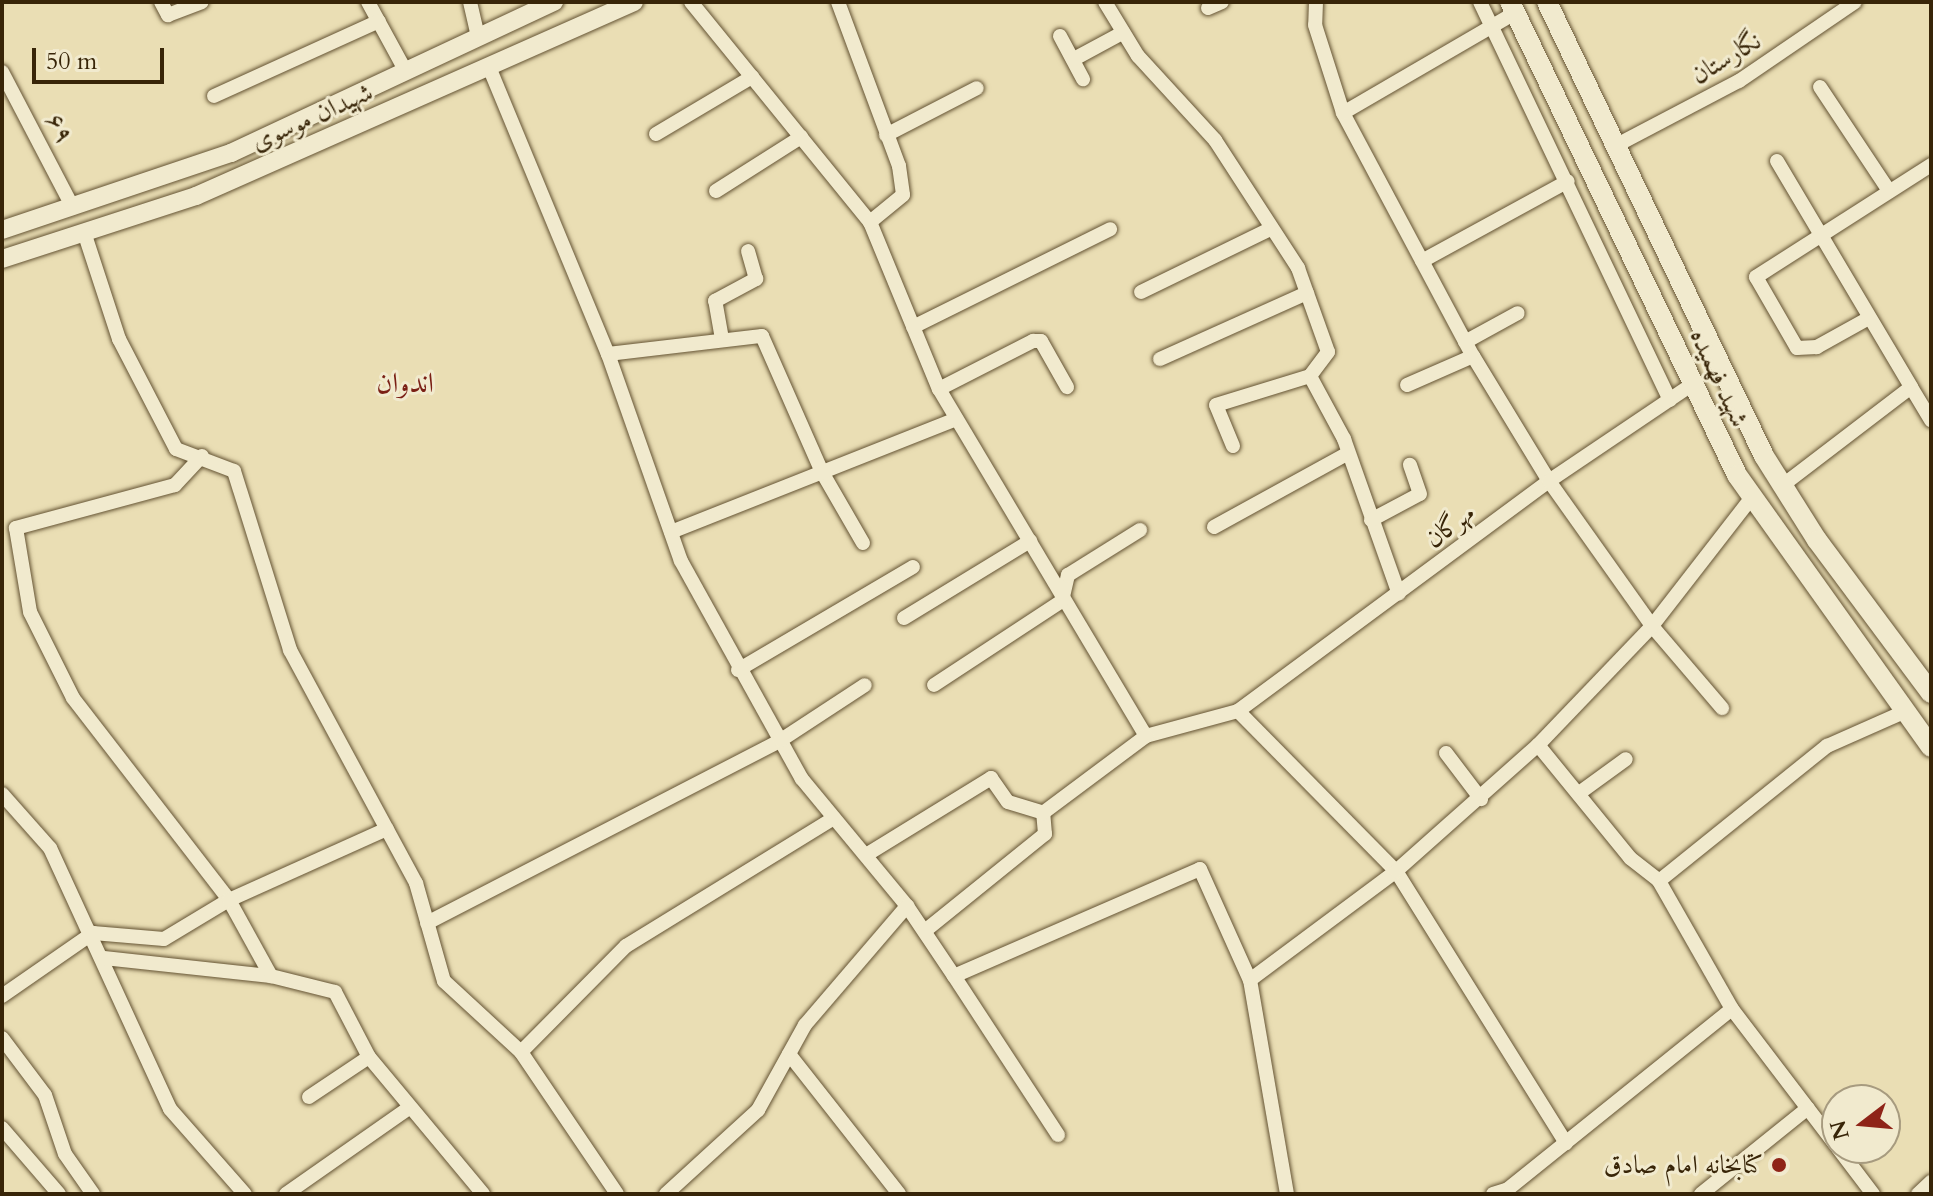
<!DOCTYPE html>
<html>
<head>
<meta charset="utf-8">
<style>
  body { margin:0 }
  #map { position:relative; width:1933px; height:1196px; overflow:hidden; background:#eadeb4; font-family:Cardo,Amiri,serif }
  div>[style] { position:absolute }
  .roads { filter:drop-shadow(0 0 2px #645333) drop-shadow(0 0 2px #645333) }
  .minor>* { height:14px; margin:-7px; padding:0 7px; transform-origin:7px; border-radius:7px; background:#f1eace }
  .tertiary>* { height:18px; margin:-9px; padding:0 9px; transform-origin:9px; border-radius:9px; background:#f1eace }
  .secondary>* { height:20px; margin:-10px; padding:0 10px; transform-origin:10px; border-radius:10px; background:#f1eace }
  .dots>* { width:22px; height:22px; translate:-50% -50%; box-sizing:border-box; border:4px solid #f1eace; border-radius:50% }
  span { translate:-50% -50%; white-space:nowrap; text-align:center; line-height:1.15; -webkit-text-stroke:6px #f1eace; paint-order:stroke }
  .street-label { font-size:26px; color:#382508 }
  .poi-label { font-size:26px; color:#382508 }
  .right { translate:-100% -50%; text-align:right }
  .neighbourhood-label { font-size:28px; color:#7a1f14 }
  .frame { position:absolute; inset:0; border:4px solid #382508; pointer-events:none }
  .north { position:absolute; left:1821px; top:1084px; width:80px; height:80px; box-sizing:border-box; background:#f1eace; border:2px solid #a79b7f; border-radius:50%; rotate:254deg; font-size:22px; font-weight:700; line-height:32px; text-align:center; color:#382508 }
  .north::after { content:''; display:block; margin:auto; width:28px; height:36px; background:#8f2418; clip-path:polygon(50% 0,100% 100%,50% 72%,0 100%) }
  .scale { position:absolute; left:32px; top:48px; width:132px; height:36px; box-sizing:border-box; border:4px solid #382508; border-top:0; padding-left:10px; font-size:24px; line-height:28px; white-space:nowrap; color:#382508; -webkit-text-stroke:6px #f1eace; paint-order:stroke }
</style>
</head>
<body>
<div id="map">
  <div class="roads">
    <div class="minor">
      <i style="left:161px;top:2px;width:15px;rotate:62deg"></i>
      <i style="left:168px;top:15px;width:36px;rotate:-21deg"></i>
      <i style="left:368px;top:2px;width:75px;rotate:61.4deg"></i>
      <i style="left:470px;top:2px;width:32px;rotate:77deg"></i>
      <i style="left:691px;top:2px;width:284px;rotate:50.9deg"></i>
      <i style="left:870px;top:222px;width:181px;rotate:67.6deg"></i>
      <i style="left:939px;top:389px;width:404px;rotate:59.2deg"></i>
      <i style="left:1146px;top:736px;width:95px;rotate:-15.2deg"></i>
      <i style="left:1238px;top:711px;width:225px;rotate:45.4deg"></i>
      <i style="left:1396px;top:871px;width:321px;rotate:58deg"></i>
      <i style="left:838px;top:2px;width:175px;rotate:69.6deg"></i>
      <i style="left:899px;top:166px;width:29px;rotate:82deg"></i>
      <i style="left:903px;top:195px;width:43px;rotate:140.7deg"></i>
      <i style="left:1105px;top:2px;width:63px;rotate:58.6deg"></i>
      <i style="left:1138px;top:56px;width:114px;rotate:47.5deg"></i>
      <i style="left:1215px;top:140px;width:153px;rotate:57deg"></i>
      <i style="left:1298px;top:268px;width:89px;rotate:70.3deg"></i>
      <i style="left:1328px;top:352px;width:30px;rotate:127deg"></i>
      <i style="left:1310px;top:376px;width:72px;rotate:61.6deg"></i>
      <i style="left:1344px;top:439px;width:164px;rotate:70.5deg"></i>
      <i style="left:1316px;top:2px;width:23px;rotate:92deg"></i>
      <i style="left:1315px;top:25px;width:92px;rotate:72.3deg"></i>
      <i style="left:1343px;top:113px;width:276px;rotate:61.9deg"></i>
      <i style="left:1473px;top:356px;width:146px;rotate:58.7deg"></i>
      <i style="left:1549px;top:481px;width:178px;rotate:54.6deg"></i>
      <i style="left:1652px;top:626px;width:108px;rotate:49.5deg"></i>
      <i style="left:1480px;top:2px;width:441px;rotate:64.5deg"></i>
      <i style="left:1208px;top:8px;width:15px;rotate:-23deg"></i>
      <i style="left:1060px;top:36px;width:49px;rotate:61.9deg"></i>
      <i style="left:1074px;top:59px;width:55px;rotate:-28.4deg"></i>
      <i style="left:489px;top:67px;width:311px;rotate:67.5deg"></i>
      <i style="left:608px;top:354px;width:219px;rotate:70.6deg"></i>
      <i style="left:681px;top:561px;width:249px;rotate:61deg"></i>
      <i style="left:802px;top:779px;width:165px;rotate:50.4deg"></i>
      <i style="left:907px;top:906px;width:84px;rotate:56.1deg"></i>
      <i style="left:954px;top:976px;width:268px;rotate:-23.5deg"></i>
      <i style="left:1200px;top:869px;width:122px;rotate:65.8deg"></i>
      <i style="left:2px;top:72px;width:153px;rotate:62.4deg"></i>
      <i style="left:1820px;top:87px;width:125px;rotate:56.4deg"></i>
      <i style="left:214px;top:96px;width:181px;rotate:-24.4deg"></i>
      <i style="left:1343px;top:113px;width:199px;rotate:-30.2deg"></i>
      <i style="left:656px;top:134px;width:112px;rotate:-30.7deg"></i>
      <i style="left:886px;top:135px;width:102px;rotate:-27.3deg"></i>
      <i style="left:1615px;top:146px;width:140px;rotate:-27.7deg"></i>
      <i style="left:1739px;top:81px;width:140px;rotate:-34.3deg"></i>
      <i style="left:1777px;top:161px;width:263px;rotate:59.3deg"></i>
      <i style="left:716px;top:191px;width:101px;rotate:-32.4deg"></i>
      <i style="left:84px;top:232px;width:113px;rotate:71.9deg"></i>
      <i style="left:119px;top:339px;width:124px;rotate:62.6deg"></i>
      <i style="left:176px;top:449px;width:62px;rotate:20.8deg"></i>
      <i style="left:234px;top:471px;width:188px;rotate:72.6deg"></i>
      <i style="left:290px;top:650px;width:265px;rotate:61.6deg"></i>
      <i style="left:416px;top:883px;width:102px;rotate:74.1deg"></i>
      <i style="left:444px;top:981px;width:105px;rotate:42.7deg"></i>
      <i style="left:521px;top:1052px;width:171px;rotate:55.9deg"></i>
      <i style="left:1422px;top:261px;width:166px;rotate:-28.7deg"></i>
      <i style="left:1141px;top:292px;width:144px;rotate:-26deg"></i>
      <i style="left:1869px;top:318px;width:60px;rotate:150.9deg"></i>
      <i style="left:1817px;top:347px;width:20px;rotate:177deg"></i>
      <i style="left:1797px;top:348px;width:82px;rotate:-120deg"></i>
      <i style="left:1756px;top:277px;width:208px;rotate:-32.6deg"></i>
      <i style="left:913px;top:327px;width:220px;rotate:-26.4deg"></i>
      <i style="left:722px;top:339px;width:39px;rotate:-100deg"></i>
      <i style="left:715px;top:301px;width:47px;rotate:-28.2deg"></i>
      <i style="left:756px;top:279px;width:29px;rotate:-106deg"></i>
      <i style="left:1465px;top:342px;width:60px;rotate:-28.7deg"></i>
      <i style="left:608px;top:354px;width:155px;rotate:-6.7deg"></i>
      <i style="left:762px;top:336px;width:149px;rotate:66.2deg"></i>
      <i style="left:822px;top:472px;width:82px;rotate:60deg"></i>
      <i style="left:1160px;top:359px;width:161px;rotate:-24.2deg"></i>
      <i style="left:1407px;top:385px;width:72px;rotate:-23.7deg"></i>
      <i style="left:939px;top:389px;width:106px;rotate:-27.1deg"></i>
      <i style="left:1033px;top:341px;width:8px"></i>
      <i style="left:1041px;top:341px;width:53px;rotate:60.5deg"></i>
      <i style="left:1233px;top:446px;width:44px;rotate:-112.5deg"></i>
      <i style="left:1216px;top:405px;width:98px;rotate:-17.1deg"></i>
      <i style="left:202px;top:456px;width:40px;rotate:133deg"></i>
      <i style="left:175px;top:485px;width:165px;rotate:164.9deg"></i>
      <i style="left:16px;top:528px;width:85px;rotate:80.5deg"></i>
      <i style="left:30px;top:612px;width:96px;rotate:63.4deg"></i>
      <i style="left:73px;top:698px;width:255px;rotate:52.3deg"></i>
      <i style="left:229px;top:900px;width:87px;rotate:61.1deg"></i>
      <i style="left:1783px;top:485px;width:161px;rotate:-37.4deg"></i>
      <i style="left:1911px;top:387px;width:39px;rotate:59deg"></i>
      <i style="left:1371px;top:520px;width:55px;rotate:-28deg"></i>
      <i style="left:1420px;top:494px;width:31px;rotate:-109deg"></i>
      <i style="left:1214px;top:527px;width:149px;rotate:-28.8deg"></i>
      <i style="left:671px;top:532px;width:307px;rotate:-21.6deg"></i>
      <i style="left:904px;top:618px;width:148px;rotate:-31.4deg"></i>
      <i style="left:738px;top:670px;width:203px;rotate:-30.5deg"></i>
      <i style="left:934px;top:685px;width:153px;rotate:-33.3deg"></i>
      <i style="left:1062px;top:601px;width:27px;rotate:-77deg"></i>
      <i style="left:1068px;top:575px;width:85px;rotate:-32deg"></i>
      <i style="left:1238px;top:711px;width:387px;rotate:-36.5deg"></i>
      <i style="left:1549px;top:481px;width:174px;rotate:-34deg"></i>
      <i style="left:1538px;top:745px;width:146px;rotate:50.8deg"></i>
      <i style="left:1630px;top:858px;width:37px;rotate:38deg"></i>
      <i style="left:1659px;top:881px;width:147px;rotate:60.3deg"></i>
      <i style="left:1732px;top:1009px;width:173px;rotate:52.7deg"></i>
      <i style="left:1446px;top:753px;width:58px;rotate:52.7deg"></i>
      <i style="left:1582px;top:791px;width:54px;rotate:-36deg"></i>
      <i style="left:2px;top:794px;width:72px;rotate:48.4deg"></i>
      <i style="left:50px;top:848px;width:287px;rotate:65.3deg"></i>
      <i style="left:170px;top:1109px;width:113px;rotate:48.6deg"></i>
      <i style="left:866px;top:855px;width:147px;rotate:-31.6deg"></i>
      <i style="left:991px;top:778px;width:29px;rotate:55deg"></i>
      <i style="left:1008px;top:802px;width:37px;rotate:17deg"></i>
      <i style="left:1659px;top:881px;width:216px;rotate:-38.8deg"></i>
      <i style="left:1827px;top:746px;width:86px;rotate:-23.9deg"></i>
      <i style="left:427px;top:923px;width:399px;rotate:-27.3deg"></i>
      <i style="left:781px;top:740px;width:100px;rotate:-33.2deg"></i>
      <i style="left:926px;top:930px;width:153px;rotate:-38.9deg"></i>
      <i style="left:1045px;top:834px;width:21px;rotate:-95deg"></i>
      <i style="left:1043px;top:813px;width:129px;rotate:-36.8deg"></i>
      <i style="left:104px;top:958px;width:168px;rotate:6.2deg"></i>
      <i style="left:271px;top:976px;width:66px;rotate:14deg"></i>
      <i style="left:335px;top:992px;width:73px;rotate:62.4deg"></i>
      <i style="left:369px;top:1057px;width:178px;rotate:50.2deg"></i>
      <i style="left:954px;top:976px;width:190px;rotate:56.8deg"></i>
      <i style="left:2px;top:996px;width:111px;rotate:-34.7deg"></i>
      <i style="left:93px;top:933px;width:71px;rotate:4.8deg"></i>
      <i style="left:164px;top:939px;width:76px;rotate:-31deg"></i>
      <i style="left:229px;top:900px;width:173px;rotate:-24.2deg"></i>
      <i style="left:2px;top:1038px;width:71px;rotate:53deg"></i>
      <i style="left:45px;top:1095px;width:62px;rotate:71.3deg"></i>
      <i style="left:65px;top:1154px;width:49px;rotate:55deg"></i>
      <i style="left:521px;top:1052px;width:149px;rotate:-45.3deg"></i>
      <i style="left:626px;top:946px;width:244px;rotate:-31.6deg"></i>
      <i style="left:789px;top:1054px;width:178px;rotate:51.8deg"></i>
      <i style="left:309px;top:1097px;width:72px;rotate:-33.7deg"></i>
      <i style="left:2px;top:1128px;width:87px;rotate:49.2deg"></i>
      <i style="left:1838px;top:1148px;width:58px;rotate:52.7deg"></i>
      <i style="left:286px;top:1194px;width:150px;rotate:-35deg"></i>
      <i style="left:666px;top:1194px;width:125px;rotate:-42.4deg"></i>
      <i style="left:758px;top:1110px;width:97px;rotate:-61.1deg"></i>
      <i style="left:805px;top:1025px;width:157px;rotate:-49.4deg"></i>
      <i style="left:1287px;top:1194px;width:217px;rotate:-99.8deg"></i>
      <i style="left:1250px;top:980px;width:182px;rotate:-36.7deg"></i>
      <i style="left:1396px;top:871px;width:190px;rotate:-41.6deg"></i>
      <i style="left:1538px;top:745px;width:165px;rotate:-46.2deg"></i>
      <i style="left:1652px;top:626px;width:163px;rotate:-52.2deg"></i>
      <i style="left:1493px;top:1194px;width:16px;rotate:-18deg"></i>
      <i style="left:1508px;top:1189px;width:287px;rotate:-38.8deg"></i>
      <i style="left:1701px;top:1194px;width:137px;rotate:-38.8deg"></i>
      <i style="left:1918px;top:1194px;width:18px;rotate:-43deg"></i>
    </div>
    <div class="tertiary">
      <i style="left:2px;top:230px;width:242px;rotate:-18.6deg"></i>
      <i style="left:231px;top:153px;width:357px;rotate:-25.1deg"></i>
      <i style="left:2px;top:259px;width:204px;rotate:-18deg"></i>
      <i style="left:196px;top:196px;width:479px;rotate:-23.9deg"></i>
    </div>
    <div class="secondary">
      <i style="left:1510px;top:2px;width:525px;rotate:64.36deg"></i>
      <i style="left:1737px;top:475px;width:334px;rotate:54.5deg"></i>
      <i style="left:1547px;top:2px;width:503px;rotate:64.45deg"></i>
      <i style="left:1764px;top:456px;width:99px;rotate:57.8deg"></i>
      <i style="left:1817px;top:540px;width:191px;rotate:53.3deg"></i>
    </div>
  </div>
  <div class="dots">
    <i style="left:1779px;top:1165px;background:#8f2418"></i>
  </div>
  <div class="street-label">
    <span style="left:1726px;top:58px;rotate:-31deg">نگارستان</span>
    <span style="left:312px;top:117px;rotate:-24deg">شهیدان موسوی</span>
    <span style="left:60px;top:128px;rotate:62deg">۶۹</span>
    <span style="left:1719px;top:378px;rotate:65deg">شهید فهمیده</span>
    <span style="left:1450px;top:526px;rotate:-37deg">مهرگان</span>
  </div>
  <div class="poi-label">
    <span class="right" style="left:1763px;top:1165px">کتابخانه امام صادق</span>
  </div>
  <div class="neighbourhood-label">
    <span style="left:405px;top:383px">اندوان</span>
  </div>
  <div class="frame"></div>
  <div class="north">N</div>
  <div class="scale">50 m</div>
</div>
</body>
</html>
